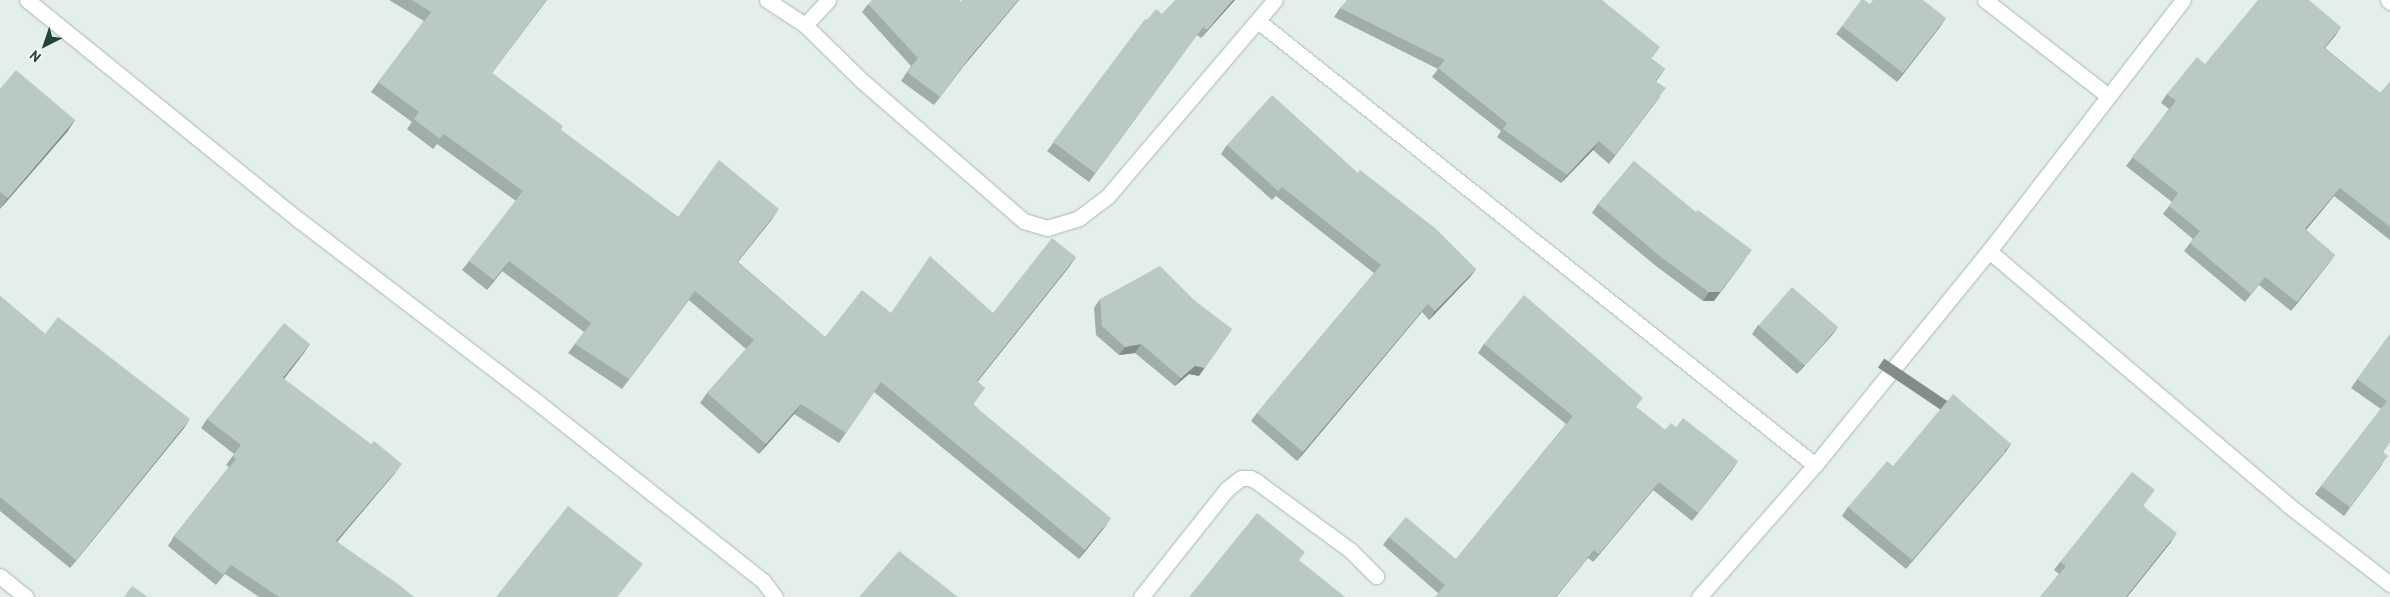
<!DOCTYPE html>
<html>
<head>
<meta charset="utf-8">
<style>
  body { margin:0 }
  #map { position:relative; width:2390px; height:597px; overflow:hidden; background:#e4efeb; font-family:"PT Sans",sans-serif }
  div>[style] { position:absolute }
  .roads { filter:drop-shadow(0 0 1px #a6b8b3) drop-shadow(0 0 1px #a6b8b3) }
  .minor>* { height:15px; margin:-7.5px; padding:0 7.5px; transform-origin:7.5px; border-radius:7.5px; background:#fff }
  .wall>* { inset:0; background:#9faea9 }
  .shaded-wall>* { inset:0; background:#828d89; transform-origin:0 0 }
  .building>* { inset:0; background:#b9cac4; transform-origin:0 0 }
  span { translate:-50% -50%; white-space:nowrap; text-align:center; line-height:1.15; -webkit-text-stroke:4.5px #f5fbf8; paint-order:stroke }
  .north { position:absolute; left:20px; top:20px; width:50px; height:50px; -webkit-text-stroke:4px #f5fbf8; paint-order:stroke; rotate:221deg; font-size:14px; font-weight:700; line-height:20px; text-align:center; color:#22423b }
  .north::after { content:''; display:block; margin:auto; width:18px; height:22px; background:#22423b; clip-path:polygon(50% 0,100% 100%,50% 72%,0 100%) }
</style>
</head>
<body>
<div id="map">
  <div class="roads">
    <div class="minor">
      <i style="left:27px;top:0;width:350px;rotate:39deg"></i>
      <i style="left:299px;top:220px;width:293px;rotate:37.4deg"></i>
      <i style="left:532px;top:398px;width:295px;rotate:38.4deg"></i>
      <i style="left:763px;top:581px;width:20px;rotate:53deg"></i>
      <i style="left:767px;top:0;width:45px;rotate:33.3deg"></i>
      <i style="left:805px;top:25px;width:78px;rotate:44.5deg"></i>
      <i style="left:861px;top:80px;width:216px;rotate:40.9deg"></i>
      <i style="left:1024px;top:221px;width:24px;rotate:17deg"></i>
      <i style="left:1047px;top:228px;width:34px;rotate:-17deg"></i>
      <i style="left:1079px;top:218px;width:36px;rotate:-37deg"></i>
      <i style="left:1108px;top:196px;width:257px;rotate:-49.6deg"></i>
      <i style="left:1985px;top:0;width:155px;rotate:37.9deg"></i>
      <i style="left:2388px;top:0;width:3px;rotate:45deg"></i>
      <i style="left:1258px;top:21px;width:712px;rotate:38.56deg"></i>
      <i style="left:805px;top:25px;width:34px;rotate:-47deg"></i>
      <i style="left:1989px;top:251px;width:392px;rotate:40.3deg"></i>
      <i style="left:2288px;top:505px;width:129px;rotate:37.8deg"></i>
      <i style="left:0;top:576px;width:33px;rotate:39deg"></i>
      <i style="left:1141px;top:597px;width:138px;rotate:-51.5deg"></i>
      <i style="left:1227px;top:489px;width:18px;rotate:-38deg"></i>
      <i style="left:1241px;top:478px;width:9px"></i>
      <i style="left:1250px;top:478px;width:7px;rotate:27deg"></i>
      <i style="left:1256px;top:481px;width:117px;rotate:36.3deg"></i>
      <i style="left:1350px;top:550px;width:37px;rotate:45deg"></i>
      <i style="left:1699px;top:597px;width:176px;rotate:-48.7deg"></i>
      <i style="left:1815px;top:465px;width:276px;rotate:-50.9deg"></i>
      <i style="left:1989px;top:251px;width:317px;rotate:-52.3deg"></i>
    </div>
  </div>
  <div class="wall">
    <i style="clip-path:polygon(389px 0,547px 0,492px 73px,561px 130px,678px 217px,772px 219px,738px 262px,825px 337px,891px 313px,993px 313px,1076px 257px,1069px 267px,977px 382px,985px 388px,973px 404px,1104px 528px,1079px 559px,874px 392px,839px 443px,794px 414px,759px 454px,700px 403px,707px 393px,746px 349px,689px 300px,622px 389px,568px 353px,584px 332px,502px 271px,487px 290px,462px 270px,516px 201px,437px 144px,433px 149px,407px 129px,412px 122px,371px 92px,424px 21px)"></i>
    <i style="clip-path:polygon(1235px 0,1201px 38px,1197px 35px,1089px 182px,1047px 151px,1147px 20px,1162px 14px)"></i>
    <i style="clip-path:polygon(868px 4px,962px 68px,934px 105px,901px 81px,911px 66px,862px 12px)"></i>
    <i style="clip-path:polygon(1870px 4px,1946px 18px,1897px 82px,1836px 34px,1842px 26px)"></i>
    <i style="clip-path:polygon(1340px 8px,1652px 59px,1665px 69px,1656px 82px,1660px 97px,1609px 164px,1593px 150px,1561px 183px,1497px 137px,1501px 131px,1432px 77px,1438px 69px,1334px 17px)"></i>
    <i style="clip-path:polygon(2341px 27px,2325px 48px,2380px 93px,2390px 82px,2390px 240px,2334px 196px,2306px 230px,2335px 255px,2291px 311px,2259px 285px,2245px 302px,2184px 251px,2193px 239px,2163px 214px,2172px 202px,2126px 166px,2169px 109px,2161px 103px,2167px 94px,2205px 64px)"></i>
    <i style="clip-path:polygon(0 89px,75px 120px,67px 132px,0 209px)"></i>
    <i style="clip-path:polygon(1227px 145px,1358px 173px,1476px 269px,1470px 277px,1429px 320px,1422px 312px,1297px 461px,1251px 421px,1257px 413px,1374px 273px,1276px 196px,1272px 200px,1221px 154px)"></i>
    <i style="clip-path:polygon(1634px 161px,1714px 301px,1703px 301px,1656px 266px,1592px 213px,1598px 204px)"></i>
    <i style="clip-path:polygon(0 296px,45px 334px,184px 428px,70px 568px,0 511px)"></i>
    <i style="clip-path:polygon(1100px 299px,1199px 376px,1189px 374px,1175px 386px,1135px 353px,1119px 355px,1096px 335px,1094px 308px)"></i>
    <i style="clip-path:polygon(1758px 325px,1838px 327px,1832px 335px,1797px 374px,1752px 334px)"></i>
    <i style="clip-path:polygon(2390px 334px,2390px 442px,2383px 452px,2382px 465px,2344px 516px,2315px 494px,2381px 409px,2351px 388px)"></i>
    <i style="clip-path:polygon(310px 344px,284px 379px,395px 473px,337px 542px,414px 597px,259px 597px,225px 574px,216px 585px,168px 546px,174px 536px,229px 467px,226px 465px,234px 454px,201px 428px,207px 419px)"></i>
    <i style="clip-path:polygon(1484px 344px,1636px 407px,1665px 430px,1676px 427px,1738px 461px,1692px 521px,1653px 490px,1593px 562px,1588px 558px,1438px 593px,1383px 545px,1389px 537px,1456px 559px,1566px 424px,1478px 353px)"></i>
    <i style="clip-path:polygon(2005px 453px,1906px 569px,1842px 516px,1848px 507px)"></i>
    <i style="clip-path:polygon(2144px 506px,2171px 542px,2127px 597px,2040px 597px,2059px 574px,2054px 570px,2060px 562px)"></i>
  </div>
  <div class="shaded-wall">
    <i style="clip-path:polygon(1018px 0,1019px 0,962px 68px,934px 105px,968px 59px)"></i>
    <i style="clip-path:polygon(1233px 0,1235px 0,1201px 38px,1207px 30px)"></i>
    <i style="clip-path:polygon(1946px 18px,1940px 27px,1897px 82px,1903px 73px)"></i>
    <i style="clip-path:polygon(2341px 27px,2335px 36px,2318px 56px,2324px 48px)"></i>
    <i style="clip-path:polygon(75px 120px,67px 132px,0 209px,8px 198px)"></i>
    <i style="clip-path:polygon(1599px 141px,1593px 150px,1561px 183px,1567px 175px)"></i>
    <i style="clip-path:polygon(2340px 188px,2334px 196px,2299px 238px,2305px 229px)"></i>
    <i style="clip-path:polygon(779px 209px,772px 219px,730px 271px,737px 262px)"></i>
    <i style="clip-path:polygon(2335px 255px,2329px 263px,2291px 311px,2297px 302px)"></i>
    <i style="clip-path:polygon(1076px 257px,1069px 267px,970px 391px,977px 381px)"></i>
    <i style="clip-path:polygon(1746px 258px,1714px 301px,1703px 301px,1709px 292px)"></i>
    <i style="clip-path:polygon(509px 261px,502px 271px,487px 290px,494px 280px)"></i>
    <i style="clip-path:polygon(1476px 269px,1470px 277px,1429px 320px,1435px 311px)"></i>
    <i style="clip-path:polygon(1428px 304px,1422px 312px,1297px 461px,1303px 452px)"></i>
    <i style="clip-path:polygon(1838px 327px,1832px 335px,1797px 374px,1803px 366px)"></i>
    <i style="clip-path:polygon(1232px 329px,1199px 376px,1189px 374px,1175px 386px,1181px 378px)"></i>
    <i style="clip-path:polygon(310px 344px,304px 353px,277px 388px,283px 378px)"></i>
    <i style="clip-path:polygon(1141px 344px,1135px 353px,1119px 355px,1125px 347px)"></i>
    <i style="clip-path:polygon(801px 404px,794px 414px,759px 454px,766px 444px)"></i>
    <i style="clip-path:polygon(190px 419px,184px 428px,70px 568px,76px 560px)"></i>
    <i style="left:2011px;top:444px;width:11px;height:153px;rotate:124deg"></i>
    <i style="clip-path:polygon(1738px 461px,1732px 470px,1692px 521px,1698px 513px)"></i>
    <i style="clip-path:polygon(402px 464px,395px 473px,329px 551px,336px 541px)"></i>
    <i style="clip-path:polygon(1659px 482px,1653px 490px,1593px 562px,1599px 554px)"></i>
    <i style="clip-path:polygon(1111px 518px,1104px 528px,1079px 559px,1085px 550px)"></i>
    <i style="clip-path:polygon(2177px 533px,2171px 542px,2127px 597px,2126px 597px)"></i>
    <i style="clip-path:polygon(1594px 550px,1588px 558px,1556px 597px,1555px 597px)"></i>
  </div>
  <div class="building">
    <i style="clip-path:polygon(412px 0,546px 0,492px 73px,563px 126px,561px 130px,678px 217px,719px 160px,779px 209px,737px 262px,825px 337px,862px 290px,891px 313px,930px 256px,993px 313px,1052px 238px,1076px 257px,977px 381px,985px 388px,972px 404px,1111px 518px,1085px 550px,881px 382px,846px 433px,801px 404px,766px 444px,707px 393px,754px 340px,695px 291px,629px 379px,575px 344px,591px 323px,509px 261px,494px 280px,469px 261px,523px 191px,444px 134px,440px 139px,414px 119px,419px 112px,378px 82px,431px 12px)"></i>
    <i style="clip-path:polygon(872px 0,959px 0,961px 2px,962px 0,1018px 0,968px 59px,940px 97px,907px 72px,918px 58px,868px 4px)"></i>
    <i style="clip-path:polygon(1175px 0,1233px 0,1207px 30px,1203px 27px,1095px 173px,1053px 142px,1145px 19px,1147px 20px,1156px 9px,1162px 14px)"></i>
    <i style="clip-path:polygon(1347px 0,1602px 0,1660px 47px,1651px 59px,1665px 69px,1655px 81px,1666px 88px,1615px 155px,1599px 141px,1567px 175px,1503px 129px,1507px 123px,1438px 68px,1445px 60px,1340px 8px)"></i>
    <i style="clip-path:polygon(1861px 0,1864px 0,1870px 4px,1873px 0,1923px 0,1946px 18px,1903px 73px,1842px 26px)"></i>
    <i style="clip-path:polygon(2258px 0,2309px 0,2341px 27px,2324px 48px,2380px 93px,2390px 82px,2390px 227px,2340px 188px,2305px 229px,2335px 255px,2297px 302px,2265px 277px,2251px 294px,2190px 243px,2200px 231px,2169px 206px,2178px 193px,2132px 157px,2176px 101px,2167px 94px,2197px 57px,2205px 64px)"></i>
    <i style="clip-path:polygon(16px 70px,75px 120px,8px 198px,0 192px,0 89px)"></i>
    <i style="clip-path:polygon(1272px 95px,1358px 173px,1360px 170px,1435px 228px,1476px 269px,1435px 311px,1428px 304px,1303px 452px,1257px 413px,1381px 265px,1282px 187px,1278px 191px,1227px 145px)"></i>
    <i style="clip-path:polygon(1634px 161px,1696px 212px,1698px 210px,1752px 250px,1720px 292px,1709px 292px,1662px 258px,1598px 204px)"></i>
    <i style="clip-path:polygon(1160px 266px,1194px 300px,1232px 329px,1205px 368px,1195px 366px,1181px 378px,1141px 344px,1125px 347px,1102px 326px,1100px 299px)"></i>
    <i style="left:1792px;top:287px;width:61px;height:51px;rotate:41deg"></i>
    <i style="clip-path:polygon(1524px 295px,1643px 398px,1636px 407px,1665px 430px,1671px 423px,1676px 427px,1683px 418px,1738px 461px,1698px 513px,1659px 482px,1599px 554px,1594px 550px,1555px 597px,1435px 597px,1445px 585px,1389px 537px,1406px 517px,1456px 559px,1573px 416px,1484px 344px)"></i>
    <i style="clip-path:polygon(0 296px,45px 334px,58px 317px,190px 419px,76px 560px,0 497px)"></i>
    <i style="clip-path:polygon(284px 323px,310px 344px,283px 378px,371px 444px,374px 441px,402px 464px,336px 541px,398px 584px,414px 597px,279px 597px,231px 565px,223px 575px,174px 536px,236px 459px,233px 456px,241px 445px,207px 419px)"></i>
    <i style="clip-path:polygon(2390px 334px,2390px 442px,2383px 452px,2388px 456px,2350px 507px,2321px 486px,2387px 401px,2357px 379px)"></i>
    <i style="clip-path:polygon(1953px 394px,2011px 444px,1912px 560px,1848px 507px,1887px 461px,1893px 466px)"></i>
    <i style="clip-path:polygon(2132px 472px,2155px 490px,2143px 506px,2177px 533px,2126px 597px,2040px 597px,2066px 566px,2060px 562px)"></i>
    <i style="clip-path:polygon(568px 506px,643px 564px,617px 597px,496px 597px)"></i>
    <i style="clip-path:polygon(1257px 513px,1305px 552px,1299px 560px,1345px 597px,1189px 597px)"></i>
    <i style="clip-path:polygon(899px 551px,958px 597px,859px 597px)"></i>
    <i style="clip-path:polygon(132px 586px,148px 597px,124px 597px)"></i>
  </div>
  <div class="north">N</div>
</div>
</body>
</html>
